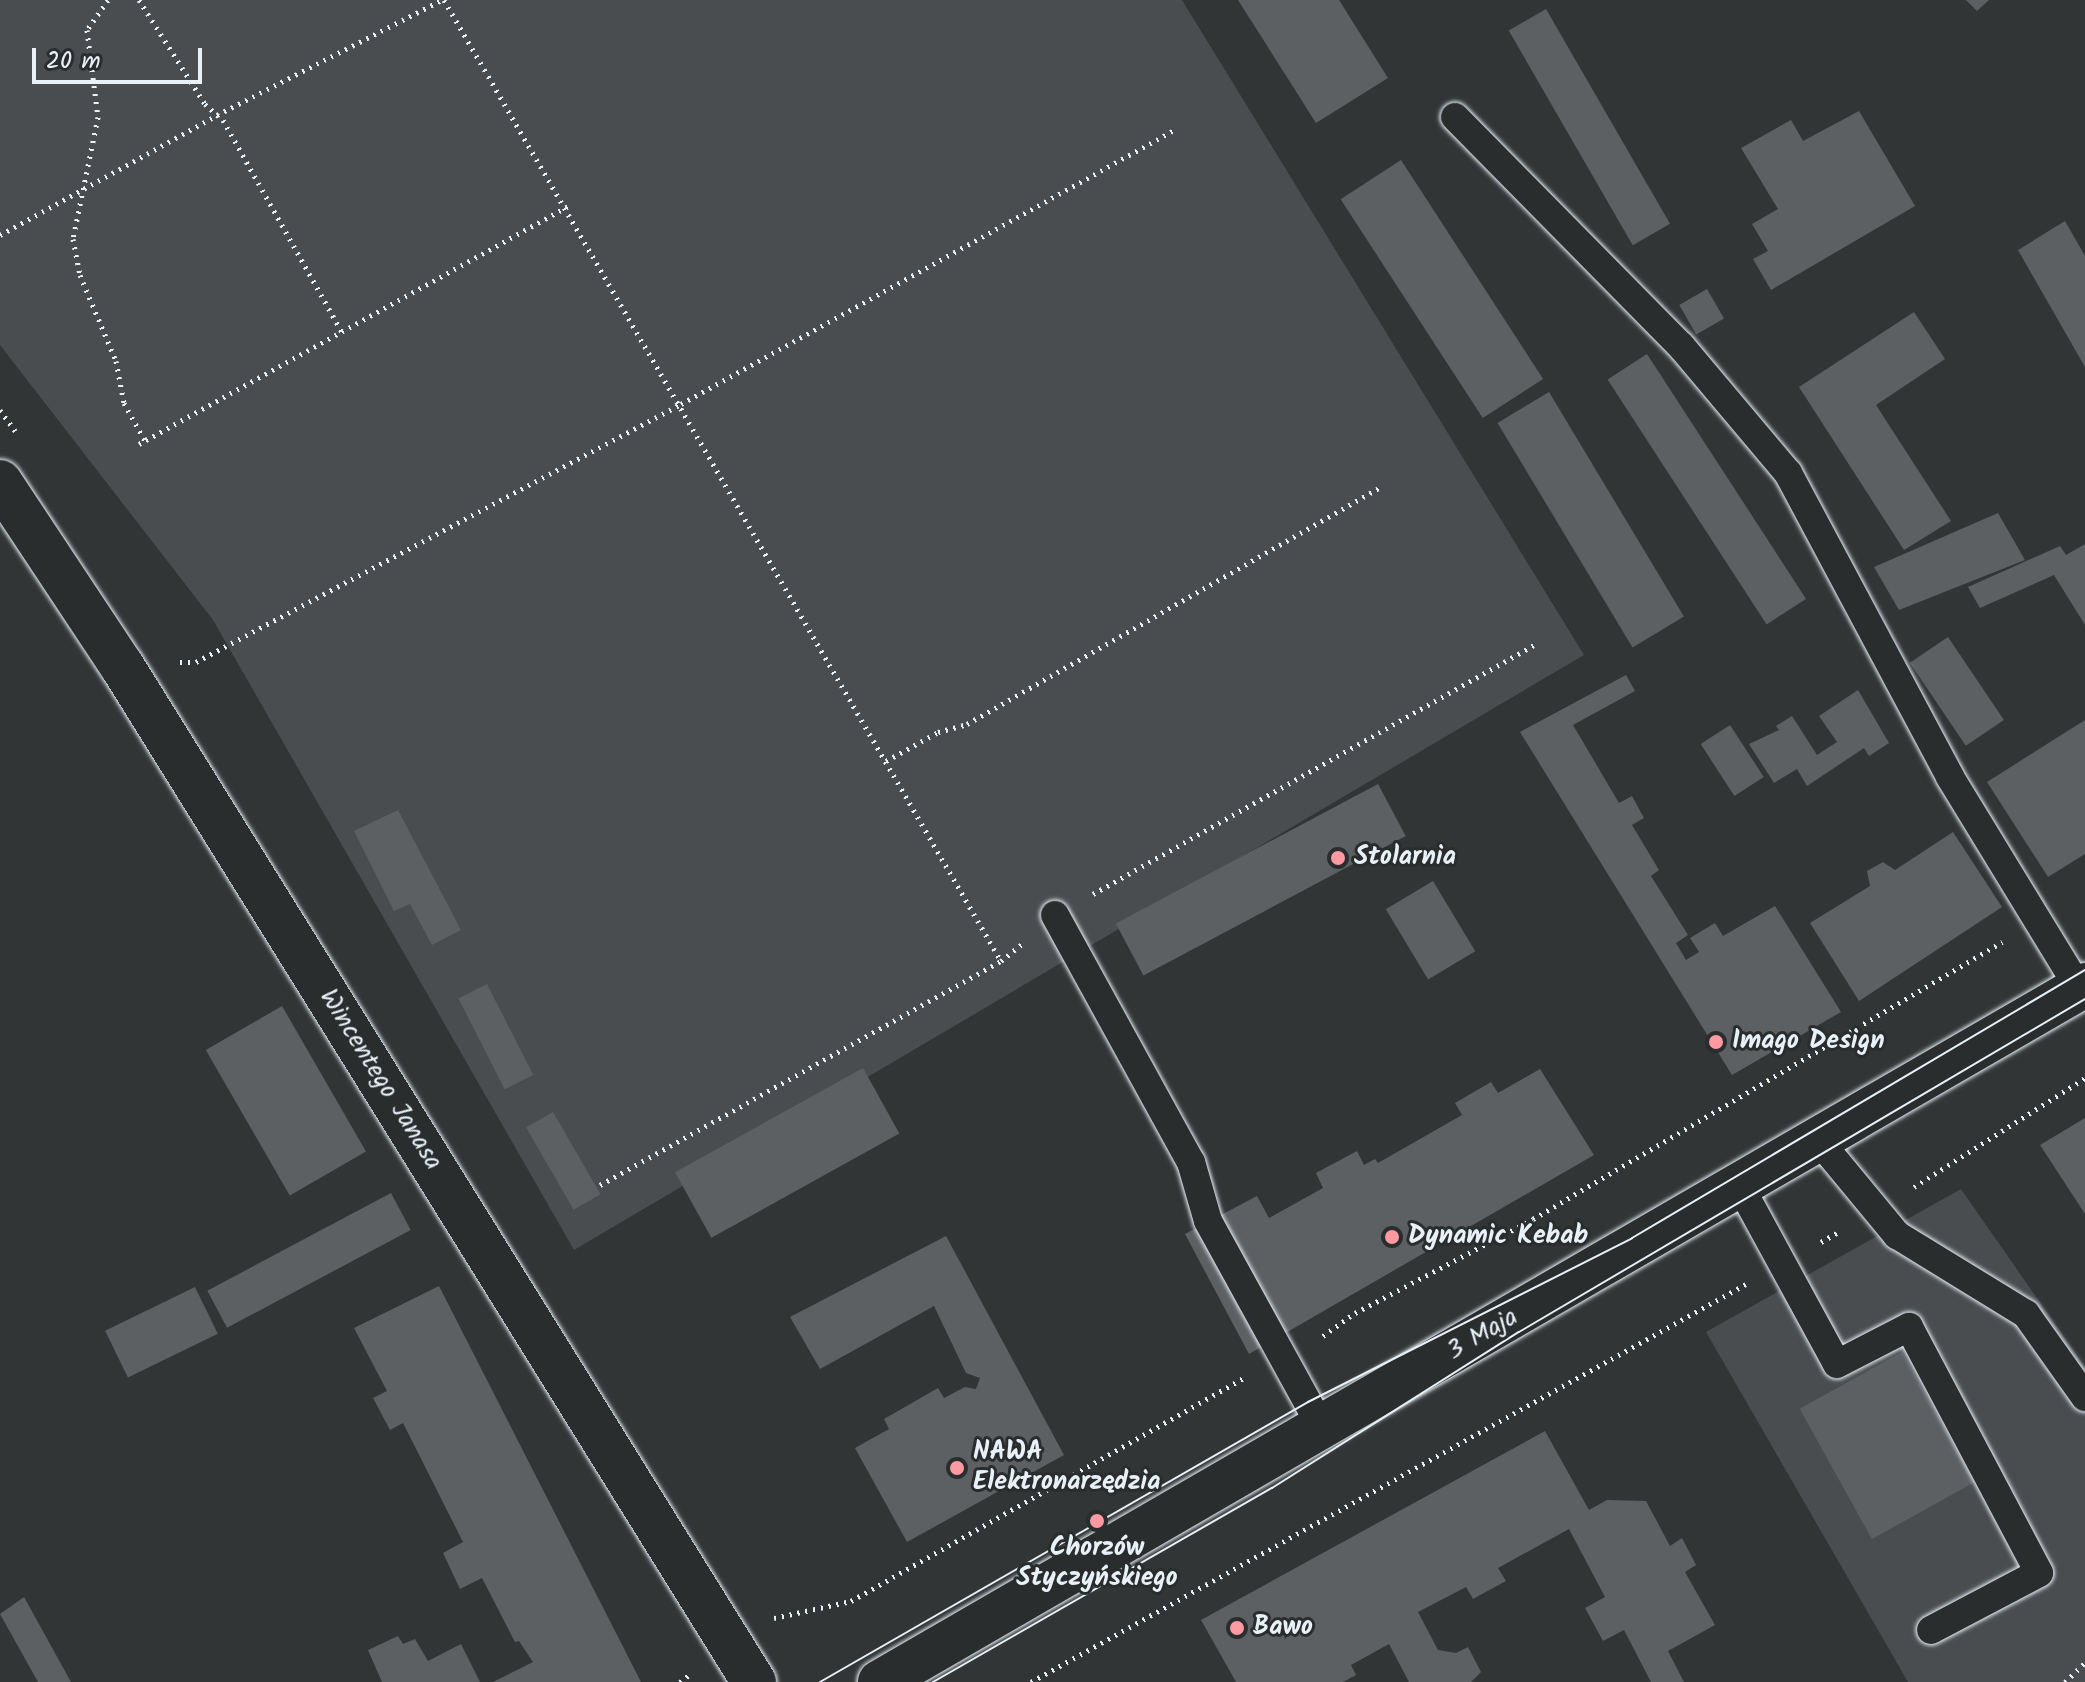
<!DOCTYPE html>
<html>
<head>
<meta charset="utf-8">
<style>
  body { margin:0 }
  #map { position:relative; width:2085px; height:1682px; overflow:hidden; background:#323536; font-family:Kalam,sans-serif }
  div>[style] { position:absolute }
  .green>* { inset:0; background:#494d4f }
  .building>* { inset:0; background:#5c6063; transform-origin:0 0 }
  .path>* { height:5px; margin-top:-2.5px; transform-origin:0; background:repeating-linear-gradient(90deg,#e8f1f8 0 2px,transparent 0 8px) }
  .roads { filter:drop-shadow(0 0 2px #e8f1f8) drop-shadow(0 0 2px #e8f1f8) }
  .lane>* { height:28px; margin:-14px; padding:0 14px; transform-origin:14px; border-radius:14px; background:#2a2d2e }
  .street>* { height:44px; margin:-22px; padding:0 22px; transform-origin:22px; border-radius:22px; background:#2a2d2e }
  .primary>* { height:44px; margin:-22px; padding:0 22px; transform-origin:22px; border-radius:22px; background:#2a2d2e }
  .tram>* { height:2px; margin:-1px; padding:0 1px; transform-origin:1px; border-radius:1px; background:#e8f1f8 }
  .dots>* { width:22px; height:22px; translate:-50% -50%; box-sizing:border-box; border:4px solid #2a2d2e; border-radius:50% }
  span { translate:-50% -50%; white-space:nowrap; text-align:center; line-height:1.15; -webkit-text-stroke:6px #2a2d2e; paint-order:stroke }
  .poi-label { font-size:26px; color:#e8f1f8; font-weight:700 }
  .left { translate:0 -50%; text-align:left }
  .street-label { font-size:26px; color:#e8f1f8 }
  .scale { position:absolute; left:32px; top:48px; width:170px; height:36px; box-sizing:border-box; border:4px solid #e8f1f8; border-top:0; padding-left:10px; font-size:24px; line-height:28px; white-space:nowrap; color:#e8f1f8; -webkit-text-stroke:6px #2a2d2e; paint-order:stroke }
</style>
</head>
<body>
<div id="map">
  <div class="green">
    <i style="clip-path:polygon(0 0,1182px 0,1584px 655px,574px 1250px,213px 620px,0 345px)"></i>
    <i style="clip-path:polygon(1961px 1189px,2085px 1367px,2085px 1682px,1908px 1682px,1706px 1332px)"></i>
  </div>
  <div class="building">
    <i style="clip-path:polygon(1238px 0,1339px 0,1388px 78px,1316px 123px)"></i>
    <i style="clip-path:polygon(1966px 0,1989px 0,1977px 11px)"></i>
    <i style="left:1546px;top:9px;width:248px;height:43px;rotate:60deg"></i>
    <i style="clip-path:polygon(1859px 111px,1915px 206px,1771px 290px,1753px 259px,1768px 251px,1752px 224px,1778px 209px,1741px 148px,1791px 120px,1803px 141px)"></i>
    <i style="left:1401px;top:160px;width:261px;height:72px;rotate:57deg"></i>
    <i style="clip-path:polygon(2065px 221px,2085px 256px,2085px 367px,2018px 250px)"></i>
    <i style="left:1707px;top:289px;width:34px;height:32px;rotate:60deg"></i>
    <i style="clip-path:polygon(1914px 312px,1945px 359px,1876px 405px,1951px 521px,1904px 550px,1799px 387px)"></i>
    <i style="left:1647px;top:354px;width:292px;height:47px;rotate:57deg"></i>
    <i style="left:1549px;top:392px;width:262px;height:60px;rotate:59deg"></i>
    <i style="clip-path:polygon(1998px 513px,2025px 560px,1899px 610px,1874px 567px)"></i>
    <i style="clip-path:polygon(2085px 544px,2085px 625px,2054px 575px,1980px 608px,1968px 587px,2060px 546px,2066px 555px)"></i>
    <i style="left:1948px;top:637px;width:100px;height:46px;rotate:56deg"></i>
    <i style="clip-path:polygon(1626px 675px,1635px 691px,1573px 725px,1619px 803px,1632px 796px,1644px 818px,1632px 825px,1659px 870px,1651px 876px,1688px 935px,1676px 943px,1686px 960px,1699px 952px,1690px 938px,1715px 923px,1723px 936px,1775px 906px,1841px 1012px,1732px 1075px,1520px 732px)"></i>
    <i style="clip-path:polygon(1858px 690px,1889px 743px,1869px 756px,1864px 748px,1807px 786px,1797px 769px,1774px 783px,1749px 744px,1779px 730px,1776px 726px,1792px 716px,1817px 755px,1837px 742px,1819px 716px)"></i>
    <i style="clip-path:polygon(2085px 720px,2085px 854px,2048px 877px,1987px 782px)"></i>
    <i style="left:1730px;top:725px;width:62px;height:35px;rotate:57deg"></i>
    <i style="left:1378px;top:784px;width:59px;height:297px;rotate:62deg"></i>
    <i style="clip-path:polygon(398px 810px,461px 930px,432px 945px,410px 904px,394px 911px,354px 831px)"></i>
    <i style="clip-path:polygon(1953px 832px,2002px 907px,1859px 1001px,1810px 923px,1870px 886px,1867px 871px,1883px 862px,1895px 870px)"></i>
    <i style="left:1433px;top:881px;width:82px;height:55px;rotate:59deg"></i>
    <i style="left:487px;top:984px;width:102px;height:32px;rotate:63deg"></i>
    <i style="left:282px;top:1006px;width:168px;height:88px;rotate:60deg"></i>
    <i style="left:863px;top:1068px;width:75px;height:215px;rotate:61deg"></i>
    <i style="clip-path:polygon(1540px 1069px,1594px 1155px,1249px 1354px,1185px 1234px,1257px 1196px,1269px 1218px,1323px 1188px,1316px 1173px,1357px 1151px,1364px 1165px,1375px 1159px,1378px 1163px,1462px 1115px,1455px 1103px,1491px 1082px,1498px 1093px)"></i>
    <i style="left:553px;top:1112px;width:95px;height:31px;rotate:60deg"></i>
    <i style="clip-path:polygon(2085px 1118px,2085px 1214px,2040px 1145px)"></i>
    <i style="left:391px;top:1193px;width:42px;height:208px;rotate:62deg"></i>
    <i style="clip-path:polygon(946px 1236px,1064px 1455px,907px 1542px,855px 1448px,889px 1429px,884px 1419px,938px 1388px,944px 1398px,965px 1387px,976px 1389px,980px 1378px,966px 1373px,934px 1306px,820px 1369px,790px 1317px)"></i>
    <i style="clip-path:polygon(439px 1286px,517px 1439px,641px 1682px,493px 1682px,533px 1662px,519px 1641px,515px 1642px,482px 1578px,460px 1589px,443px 1553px,463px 1542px,403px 1423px,390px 1430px,373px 1398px,387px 1391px,354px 1328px)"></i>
    <i style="left:195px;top:1287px;width:52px;height:100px;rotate:64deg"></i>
    <i style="left:1902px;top:1352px;width:149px;height:117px;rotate:61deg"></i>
    <i style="clip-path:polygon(1545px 1431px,1589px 1510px,1607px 1500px,1646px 1501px,1670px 1546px,1682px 1538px,1696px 1565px,1685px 1572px,1715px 1625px,1668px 1651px,1684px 1682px,1651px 1682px,1624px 1630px,1603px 1641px,1585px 1608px,1605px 1597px,1569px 1529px,1498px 1568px,1506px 1581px,1473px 1599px,1466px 1587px,1418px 1612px,1438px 1650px,1456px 1653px,1468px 1647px,1481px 1672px,1471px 1682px,1409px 1682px,1389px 1644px,1351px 1665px,1356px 1675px,1343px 1682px,1236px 1682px,1201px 1620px)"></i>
    <i style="clip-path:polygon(24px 1597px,71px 1682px,38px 1682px,0 1614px)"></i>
    <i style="clip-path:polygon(398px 1636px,403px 1644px,415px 1639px,428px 1661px,461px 1644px,480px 1682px,382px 1682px,368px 1650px)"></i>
  </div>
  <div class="path">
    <i style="left:108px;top:0;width:37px;rotate:125deg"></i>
    <i style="left:87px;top:30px;width:88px;rotate:82.8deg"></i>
    <i style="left:98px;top:117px;width:125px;rotate:101.6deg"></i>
    <i style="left:73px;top:239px;width:37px;rotate:79deg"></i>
    <i style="left:80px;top:275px;width:93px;rotate:67.3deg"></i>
    <i style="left:116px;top:361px;width:43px;rotate:79.2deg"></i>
    <i style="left:124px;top:403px;width:43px;rotate:61.1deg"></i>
    <i style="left:139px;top:0;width:123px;rotate:57.6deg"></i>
    <i style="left:205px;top:104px;width:24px;rotate:42deg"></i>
    <i style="left:223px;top:120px;width:245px;rotate:60.7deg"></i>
    <i style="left:444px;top:0;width:1111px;rotate:59.9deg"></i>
    <i style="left:1001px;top:961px;width:28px;rotate:-39deg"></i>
    <i style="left:0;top:235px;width:248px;rotate:-28.9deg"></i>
    <i style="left:217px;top:115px;width:253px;rotate:-27.1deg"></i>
    <i style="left:0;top:410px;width:26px;rotate:54deg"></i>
    <i style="left:139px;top:444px;width:491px;rotate:-29deg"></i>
    <i style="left:180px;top:662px;width:16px"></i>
    <i style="left:196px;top:662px;width:549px;rotate:-28.01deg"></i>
    <i style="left:681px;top:404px;width:566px;rotate:-29.05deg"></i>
    <i style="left:886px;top:761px;width:60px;rotate:-29.1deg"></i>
    <i style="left:938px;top:732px;width:30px;rotate:-15deg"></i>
    <i style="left:967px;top:724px;width:475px;rotate:-29.8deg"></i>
    <i style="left:1093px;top:894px;width:506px;rotate:-29.45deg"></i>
    <i style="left:600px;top:1185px;width:459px;rotate:-29.2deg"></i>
    <i style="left:1914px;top:1187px;width:203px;rotate:-32.5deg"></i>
    <i style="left:1821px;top:1242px;width:22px;rotate:-30deg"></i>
    <i style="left:1323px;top:1336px;width:39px;rotate:-36deg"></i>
    <i style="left:1355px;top:1313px;width:201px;rotate:-27.8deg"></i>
    <i style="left:1533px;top:1219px;width:545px;rotate:-30.57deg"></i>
    <i style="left:774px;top:1618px;width:79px;rotate:-12.4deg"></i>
    <i style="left:851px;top:1601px;width:455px;rotate:-29.6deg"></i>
    <i style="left:680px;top:1682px;width:11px;rotate:-38deg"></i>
    <i style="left:1031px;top:1682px;width:818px;rotate:-29.1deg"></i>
    <i style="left:2065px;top:1682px;width:28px;rotate:-44deg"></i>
  </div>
  <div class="roads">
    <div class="lane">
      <i style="left:1455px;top:117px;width:322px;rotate:45.4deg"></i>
      <i style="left:1681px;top:346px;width:166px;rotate:49.9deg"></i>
      <i style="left:1788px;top:473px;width:344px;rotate:61.9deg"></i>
      <i style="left:1950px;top:777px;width:247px;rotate:58.6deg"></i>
      <i style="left:1055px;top:915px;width:282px;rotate:61.2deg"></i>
      <i style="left:1191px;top:1162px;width:61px;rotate:73.9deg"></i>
      <i style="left:1208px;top:1221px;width:236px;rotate:61.2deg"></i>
      <i style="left:1820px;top:1142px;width:121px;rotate:50.4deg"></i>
      <i style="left:1897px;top:1235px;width:151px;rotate:31.5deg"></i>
      <i style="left:2026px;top:1314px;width:102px;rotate:54.6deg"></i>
      <i style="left:1741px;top:1188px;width:200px;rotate:61.4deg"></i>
      <i style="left:1837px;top:1364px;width:81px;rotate:-27.2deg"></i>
      <i style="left:1909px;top:1327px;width:278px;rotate:62.1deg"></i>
      <i style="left:2039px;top:1573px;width:122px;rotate:152.2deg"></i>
    </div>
    <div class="street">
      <i style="left:0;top:482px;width:221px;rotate:56.5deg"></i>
      <i style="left:122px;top:666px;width:1197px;rotate:58.12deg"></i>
    </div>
    <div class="primary">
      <i style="left:880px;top:1682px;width:1392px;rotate:-30.05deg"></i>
    </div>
  </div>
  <div class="tram">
    <i style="left:820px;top:1682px;width:563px;rotate:-29.85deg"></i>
    <i style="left:1308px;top:1402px;width:363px;rotate:-26.8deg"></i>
    <i style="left:1632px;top:1238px;width:526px;rotate:-30.61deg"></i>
    <i style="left:933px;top:1682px;width:391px;rotate:-29.8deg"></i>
    <i style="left:1272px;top:1488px;width:292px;rotate:-32.3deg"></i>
    <i style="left:1519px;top:1332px;width:657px;rotate:-30.47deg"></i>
  </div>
  <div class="dots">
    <i style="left:1338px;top:858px;background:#ff9aa2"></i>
    <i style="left:1716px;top:1042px;background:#ff9aa2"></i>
    <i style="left:1392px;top:1237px;background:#ff9aa2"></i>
    <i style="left:957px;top:1468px;background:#ff9aa2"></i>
    <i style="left:1097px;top:1521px;background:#ff9aa2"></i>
    <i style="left:1237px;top:1628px;background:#ff9aa2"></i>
  </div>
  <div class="poi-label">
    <span class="left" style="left:1354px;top:858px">Stolarnia</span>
    <span class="left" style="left:1732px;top:1042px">Imago Design</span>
    <span class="left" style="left:1408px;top:1237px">Dynamic Kebab</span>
    <span class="left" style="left:973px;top:1468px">NAWA<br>Elektronarzędzia</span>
    <span style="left:1097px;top:1564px">Chorzów<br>Styczyńskiego</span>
    <span class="left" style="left:1253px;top:1628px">Bawo</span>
  </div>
  <div class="street-label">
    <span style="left:380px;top:1080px;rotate:58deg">Wincentego Janasa</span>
    <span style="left:1483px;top:1335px;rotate:-30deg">3 Maja</span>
  </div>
  <div class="scale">20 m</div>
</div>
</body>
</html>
